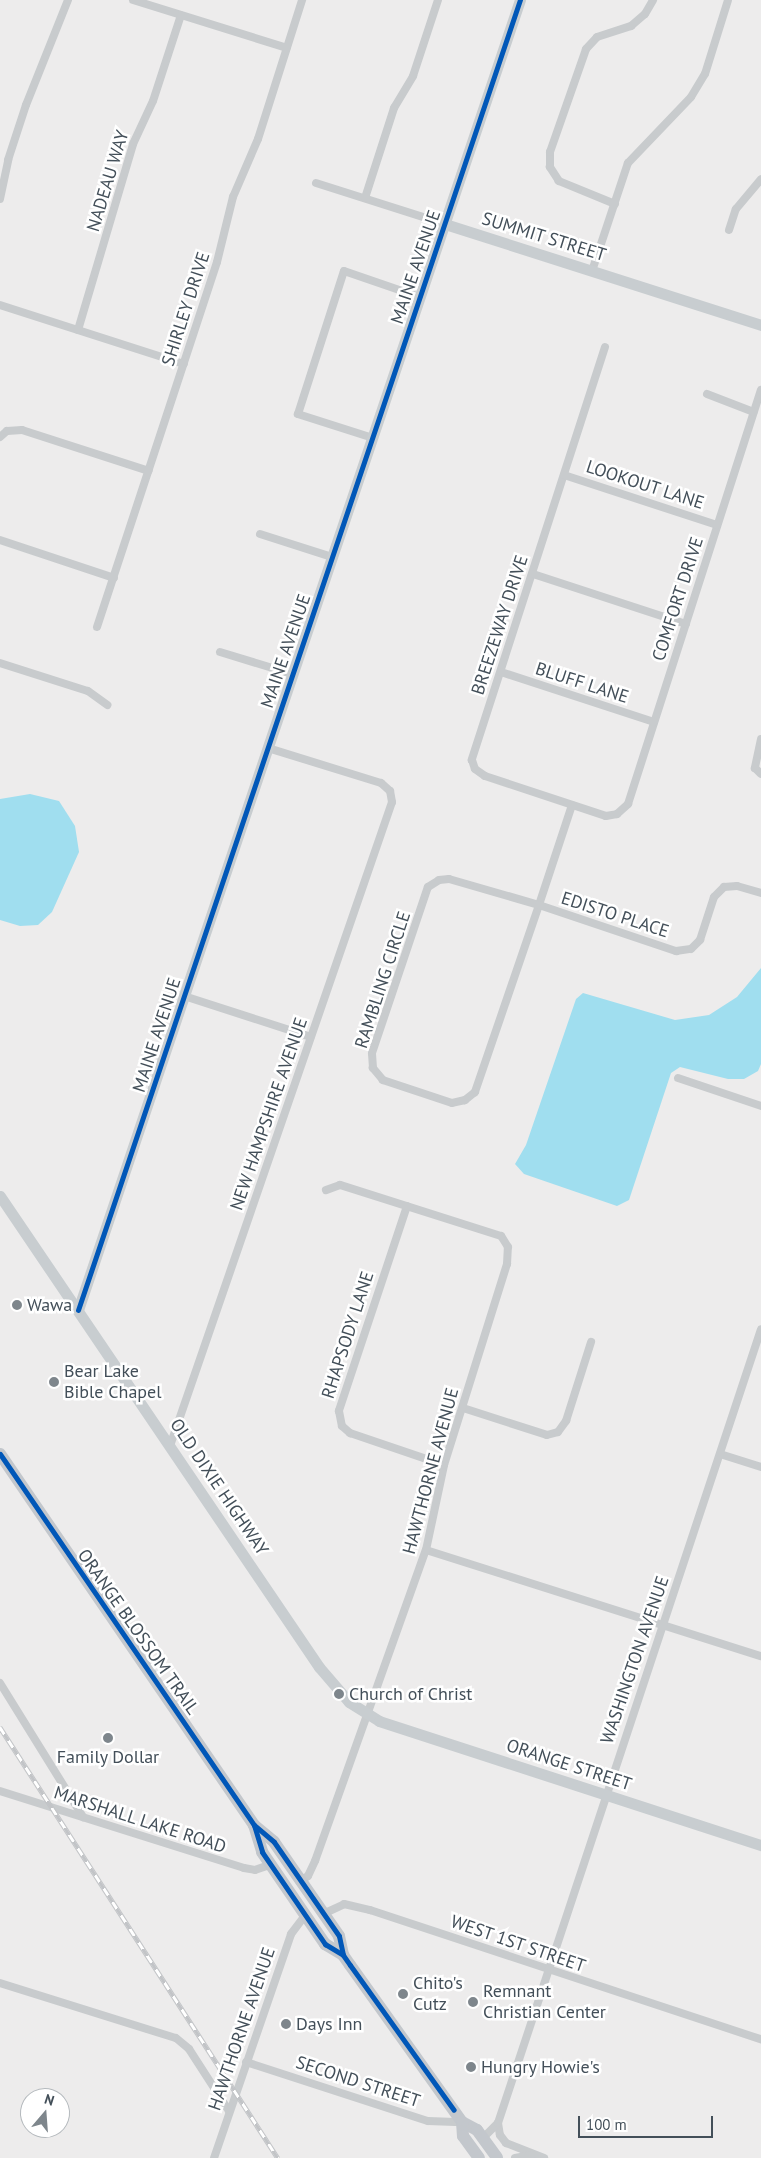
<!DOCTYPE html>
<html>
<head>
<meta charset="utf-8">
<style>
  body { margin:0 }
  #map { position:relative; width:761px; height:2158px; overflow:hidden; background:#edecec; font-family:"PT Sans",sans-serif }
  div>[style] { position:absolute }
  .water>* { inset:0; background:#a0deef }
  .street>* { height:8px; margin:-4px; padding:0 4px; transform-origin:4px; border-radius:4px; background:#c8cbcd }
  .secondary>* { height:11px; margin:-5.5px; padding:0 5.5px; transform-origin:5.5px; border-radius:5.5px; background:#c8cdd0 }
  .primary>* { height:12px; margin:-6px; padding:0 6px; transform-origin:6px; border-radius:6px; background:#c3c7cc }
  .rail>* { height:4.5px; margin-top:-2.25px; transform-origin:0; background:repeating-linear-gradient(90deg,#fff 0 8px,#c2c4c7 0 16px); box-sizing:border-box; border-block:1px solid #c2c4c7 }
  .cycleway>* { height:5px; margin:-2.5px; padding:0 2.5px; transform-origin:2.5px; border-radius:2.5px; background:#0057b8 }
  .dots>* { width:14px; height:14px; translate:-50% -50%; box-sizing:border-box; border:2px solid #fff; border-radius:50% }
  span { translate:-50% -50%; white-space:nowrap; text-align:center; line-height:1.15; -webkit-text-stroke:5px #fff; paint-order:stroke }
  .street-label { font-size:18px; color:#434f59 }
  .poi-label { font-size:18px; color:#434f59 }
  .left { translate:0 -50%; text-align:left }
  .north { position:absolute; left:20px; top:2088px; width:50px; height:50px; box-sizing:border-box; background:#fff; border:1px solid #b4b9bd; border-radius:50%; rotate:18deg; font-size:14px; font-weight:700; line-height:20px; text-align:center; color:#434f59 }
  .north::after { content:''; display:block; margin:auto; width:18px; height:22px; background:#7e868c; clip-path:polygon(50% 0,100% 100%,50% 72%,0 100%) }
  .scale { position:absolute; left:578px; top:2116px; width:135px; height:22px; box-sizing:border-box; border:2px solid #434f59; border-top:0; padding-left:6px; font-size:15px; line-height:18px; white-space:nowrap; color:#434f59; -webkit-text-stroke:4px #fff; paint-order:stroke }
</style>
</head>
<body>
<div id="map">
  <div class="water">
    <i style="clip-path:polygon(30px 794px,59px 801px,75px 826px,79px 852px,52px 912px,38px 925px,20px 926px,0 920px,0 799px)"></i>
    <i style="clip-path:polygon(761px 968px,761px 1064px,758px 1071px,744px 1079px,728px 1079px,680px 1067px,671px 1073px,629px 1200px,617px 1206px,524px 1174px,515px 1164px,526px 1145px,576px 999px,583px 993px,675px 1020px,709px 1015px,737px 997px)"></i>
  </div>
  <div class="street">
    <i style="left:133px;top:0;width:161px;rotate:17.3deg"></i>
    <i style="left:316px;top:183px;width:135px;rotate:17.6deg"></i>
    <i style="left:365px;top:198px;width:95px;rotate:-72.1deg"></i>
    <i style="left:394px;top:108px;width:37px;rotate:-59deg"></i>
    <i style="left:413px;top:76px;width:80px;rotate:-71.8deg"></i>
    <i style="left:0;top:199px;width:40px;rotate:-78deg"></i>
    <i style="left:8px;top:160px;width:58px;rotate:-71.9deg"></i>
    <i style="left:26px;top:105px;width:113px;rotate:-68.2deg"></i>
    <i style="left:615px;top:204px;width:61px;rotate:-157.7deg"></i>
    <i style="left:559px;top:181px;width:17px;rotate:-123deg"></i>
    <i style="left:550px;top:167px;width:15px;rotate:-90deg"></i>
    <i style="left:550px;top:152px;width:109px;rotate:-70.7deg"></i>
    <i style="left:586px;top:49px;width:16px;rotate:-47deg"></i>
    <i style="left:597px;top:37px;width:36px;rotate:-18deg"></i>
    <i style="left:631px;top:26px;width:18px;rotate:-41deg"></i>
    <i style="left:645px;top:14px;width:16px;rotate:-60deg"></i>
    <i style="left:729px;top:230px;width:22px;rotate:-72deg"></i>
    <i style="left:736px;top:209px;width:39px;rotate:-50deg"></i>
    <i style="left:592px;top:271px;width:114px;rotate:-71.6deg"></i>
    <i style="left:628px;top:163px;width:91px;rotate:-46.3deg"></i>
    <i style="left:691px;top:97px;width:27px;rotate:-59deg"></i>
    <i style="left:705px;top:74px;width:77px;rotate:-72.7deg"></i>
    <i style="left:0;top:305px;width:193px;rotate:17.8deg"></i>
    <i style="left:78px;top:330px;width:194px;rotate:-73.5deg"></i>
    <i style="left:133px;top:144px;width:47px;rotate:-65.1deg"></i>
    <i style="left:153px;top:101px;width:90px;rotate:-72deg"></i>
    <i style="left:605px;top:347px;width:434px;rotate:107.9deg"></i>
    <i style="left:472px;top:760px;width:9px;rotate:72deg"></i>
    <i style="left:475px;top:769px;width:12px;rotate:35deg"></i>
    <i style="left:485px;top:776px;width:127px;rotate:18.3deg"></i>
    <i style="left:606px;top:816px;width:11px;rotate:-10deg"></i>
    <i style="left:617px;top:814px;width:15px;rotate:-42deg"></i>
    <i style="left:628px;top:804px;width:435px;rotate:-72.2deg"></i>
    <i style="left:707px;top:394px;width:50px;rotate:21deg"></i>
    <i style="left:0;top:437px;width:9px;rotate:-41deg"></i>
    <i style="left:7px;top:431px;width:15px;rotate:-4deg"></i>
    <i style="left:22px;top:430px;width:133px;rotate:17.9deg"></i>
    <i style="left:373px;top:438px;width:79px;rotate:-162.3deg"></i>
    <i style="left:298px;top:414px;width:150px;rotate:-72.2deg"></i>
    <i style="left:344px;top:271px;width:80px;rotate:18.9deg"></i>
    <i style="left:564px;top:475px;width:161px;rotate:18.1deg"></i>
    <i style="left:260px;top:534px;width:76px;rotate:17.7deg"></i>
    <i style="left:0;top:540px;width:120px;rotate:18.4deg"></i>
    <i style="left:533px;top:574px;width:161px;rotate:18.1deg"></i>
    <i style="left:97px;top:627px;width:384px;rotate:-71.8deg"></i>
    <i style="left:217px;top:262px;width:67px;rotate:-76.2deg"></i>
    <i style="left:233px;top:197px;width:63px;rotate:-66.7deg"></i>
    <i style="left:258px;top:139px;width:146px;rotate:-72.4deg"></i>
    <i style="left:220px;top:652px;width:75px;rotate:17deg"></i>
    <i style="left:0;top:663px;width:92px;rotate:17.7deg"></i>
    <i style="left:88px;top:691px;width:24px;rotate:36deg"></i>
    <i style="left:501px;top:672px;width:161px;rotate:18.1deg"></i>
    <i style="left:761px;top:739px;width:30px;rotate:102deg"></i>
    <i style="left:755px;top:768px;width:8px;rotate:45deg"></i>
    <i style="left:572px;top:805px;width:105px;rotate:108.3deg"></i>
    <i style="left:539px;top:905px;width:198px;rotate:108.9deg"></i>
    <i style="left:475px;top:1092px;width:13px;rotate:141deg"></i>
    <i style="left:465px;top:1100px;width:13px;rotate:167deg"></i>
    <i style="left:452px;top:1103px;width:73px;rotate:-161.6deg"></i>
    <i style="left:383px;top:1080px;width:16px;rotate:-130deg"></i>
    <i style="left:373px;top:1068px;width:15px;rotate:-94deg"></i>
    <i style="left:372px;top:1053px;width:175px;rotate:-71.4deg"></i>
    <i style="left:428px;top:887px;width:13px;rotate:-32deg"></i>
    <i style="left:439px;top:880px;width:10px;rotate:-6deg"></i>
    <i style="left:449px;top:879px;width:94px;rotate:16.1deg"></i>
    <i style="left:539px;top:905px;width:145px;rotate:18.6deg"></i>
    <i style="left:676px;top:951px;width:15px;rotate:-8deg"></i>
    <i style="left:691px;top:949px;width:13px;rotate:-45deg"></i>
    <i style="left:700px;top:940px;width:45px;rotate:-72deg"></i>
    <i style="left:714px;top:897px;width:14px;rotate:-45deg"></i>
    <i style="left:724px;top:887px;width:13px;rotate:-4deg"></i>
    <i style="left:737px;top:886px;width:25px;rotate:16deg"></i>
    <i style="left:184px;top:996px;width:133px;rotate:17.9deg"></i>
    <i style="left:678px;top:1078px;width:88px;rotate:18.6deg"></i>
    <i style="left:407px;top:1206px;width:216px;rotate:108.4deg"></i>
    <i style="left:339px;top:1411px;width:15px;rotate:79deg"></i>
    <i style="left:342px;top:1426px;width:11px;rotate:41deg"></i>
    <i style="left:350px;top:1433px;width:99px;rotate:18.8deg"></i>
    <i style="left:463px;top:1408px;width:88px;rotate:17.8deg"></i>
    <i style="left:547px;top:1435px;width:11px;rotate:-15deg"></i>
    <i style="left:558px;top:1432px;width:14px;rotate:-54deg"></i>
    <i style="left:566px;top:1421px;width:83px;rotate:-72.4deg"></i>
    <i style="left:170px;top:1446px;width:681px;rotate:-70.98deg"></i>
    <i style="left:392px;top:802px;width:11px;rotate:-100deg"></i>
    <i style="left:390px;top:791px;width:12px;rotate:-138deg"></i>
    <i style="left:381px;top:783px;width:118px;rotate:-162.8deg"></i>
    <i style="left:720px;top:1454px;width:43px;rotate:17.6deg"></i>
    <i style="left:426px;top:1550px;width:351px;rotate:17.6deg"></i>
    <i style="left:0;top:1683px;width:158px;rotate:58.2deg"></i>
    <i style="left:0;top:1791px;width:256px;rotate:17.5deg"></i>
    <i style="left:244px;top:1868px;width:11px;rotate:10deg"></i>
    <i style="left:255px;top:1870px;width:18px;rotate:-19deg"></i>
    <i style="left:299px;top:1881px;width:10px;rotate:-29deg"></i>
    <i style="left:308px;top:1876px;width:17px;rotate:-65deg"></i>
    <i style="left:315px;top:1861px;width:330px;rotate:-70.4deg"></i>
    <i style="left:426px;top:1550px;width:87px;rotate:-78deg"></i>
    <i style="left:444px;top:1465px;width:211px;rotate:-72.6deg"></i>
    <i style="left:507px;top:1264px;width:17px;rotate:-87deg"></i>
    <i style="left:508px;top:1247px;width:13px;rotate:-122deg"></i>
    <i style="left:501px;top:1236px;width:169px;rotate:-162.4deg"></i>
    <i style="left:340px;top:1185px;width:15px;rotate:160deg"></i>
    <i style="left:323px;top:1914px;width:23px;rotate:-25deg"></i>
    <i style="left:344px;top:1904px;width:27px;rotate:13deg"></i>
    <i style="left:370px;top:1910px;width:412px;rotate:18.3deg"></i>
    <i style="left:0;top:1983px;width:184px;rotate:17.4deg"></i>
    <i style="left:176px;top:2038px;width:17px;rotate:40deg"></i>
    <i style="left:189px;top:2049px;width:74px;rotate:57.2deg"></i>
    <i style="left:246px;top:2062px;width:191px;rotate:18deg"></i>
    <i style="left:428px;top:2121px;width:34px;rotate:2deg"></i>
    <i style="left:498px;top:2123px;width:12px;rotate:81deg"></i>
    <i style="left:500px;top:2135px;width:10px;rotate:53deg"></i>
    <i style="left:506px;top:2143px;width:41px;rotate:21.5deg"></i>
    <i style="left:483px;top:2138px;width:21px;rotate:-45deg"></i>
    <i style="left:498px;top:2123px;width:836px;rotate:-71.67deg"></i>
    <i style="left:214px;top:2158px;width:237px;rotate:-71deg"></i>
    <i style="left:291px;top:1934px;width:25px;rotate:-53deg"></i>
    <i style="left:515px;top:2158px;width:17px;rotate:-10deg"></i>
  </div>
  <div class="secondary">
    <i style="left:445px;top:224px;width:332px;rotate:17.7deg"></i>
    <i style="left:0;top:1196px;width:569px;rotate:55.89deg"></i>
    <i style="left:319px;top:1667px;width:46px;rotate:49.4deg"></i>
    <i style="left:349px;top:1702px;width:36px;rotate:32deg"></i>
    <i style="left:379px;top:1721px;width:402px;rotate:18deg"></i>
    <i style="left:78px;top:1310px;width:1383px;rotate:-71.36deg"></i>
  </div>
  <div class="primary">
    <i style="left:0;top:1454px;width:450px;rotate:55.6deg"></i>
    <i style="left:254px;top:1825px;width:26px;rotate:40deg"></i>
    <i style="left:274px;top:1842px;width:114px;rotate:55.3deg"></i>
    <i style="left:339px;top:1936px;width:19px;rotate:78deg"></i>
    <i style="left:343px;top:1955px;width:12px;rotate:55deg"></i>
    <i style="left:350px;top:1965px;width:193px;rotate:54.5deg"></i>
    <i style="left:462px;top:2122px;width:17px;rotate:28deg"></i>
    <i style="left:477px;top:2130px;width:34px;rotate:54deg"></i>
    <i style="left:254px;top:1825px;width:28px;rotate:73deg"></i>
    <i style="left:262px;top:1852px;width:112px;rotate:55.6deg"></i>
    <i style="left:325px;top:1944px;width:21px;rotate:31deg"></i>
    <i style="left:462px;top:2122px;width:14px;rotate:86deg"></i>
    <i style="left:463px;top:2136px;width:27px;rotate:54deg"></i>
  </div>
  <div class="rail">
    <i style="left:0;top:1727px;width:513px;rotate:57.18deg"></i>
  </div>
  <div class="cycleway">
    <i style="left:78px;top:1310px;width:1383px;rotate:-71.36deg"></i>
    <i style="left:0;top:1454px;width:450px;rotate:55.6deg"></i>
    <i style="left:254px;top:1825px;width:26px;rotate:40deg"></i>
    <i style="left:274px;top:1842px;width:114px;rotate:55.3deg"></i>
    <i style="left:339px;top:1936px;width:19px;rotate:78deg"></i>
    <i style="left:343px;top:1955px;width:12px;rotate:55deg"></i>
    <i style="left:350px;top:1965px;width:178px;rotate:54.4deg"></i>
    <i style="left:254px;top:1825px;width:28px;rotate:73deg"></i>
    <i style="left:262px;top:1852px;width:112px;rotate:55.6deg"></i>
    <i style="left:325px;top:1944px;width:21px;rotate:31deg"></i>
  </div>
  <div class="dots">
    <i style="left:17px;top:1305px;background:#7e868c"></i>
    <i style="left:54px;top:1382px;background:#7e868c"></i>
    <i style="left:339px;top:1694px;background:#7e868c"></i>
    <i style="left:108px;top:1738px;background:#7e868c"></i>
    <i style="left:403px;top:1994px;background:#7e868c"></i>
    <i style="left:473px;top:2002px;background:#7e868c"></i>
    <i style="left:286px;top:2024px;background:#7e868c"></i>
    <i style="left:471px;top:2067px;background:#7e868c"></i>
  </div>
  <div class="street-label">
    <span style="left:108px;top:181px;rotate:-73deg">NADEAU WAY</span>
    <span style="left:544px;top:237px;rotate:17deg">SUMMIT STREET</span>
    <span style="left:416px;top:267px;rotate:-71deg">MAINE AVENUE</span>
    <span style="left:186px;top:309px;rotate:-72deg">SHIRLEY DRIVE</span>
    <span style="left:645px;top:485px;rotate:18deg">LOOKOUT LANE</span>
    <span style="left:678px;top:599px;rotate:-72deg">COMFORT DRIVE</span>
    <span style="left:500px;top:625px;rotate:-72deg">BREEZEWAY DRIVE</span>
    <span style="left:286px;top:651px;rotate:-71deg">MAINE AVENUE</span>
    <span style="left:582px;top:683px;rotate:18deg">BLUFF LANE</span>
    <span style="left:615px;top:915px;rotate:18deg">EDISTO PLACE</span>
    <span style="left:383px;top:980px;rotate:-72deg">RAMBLING CIRCLE</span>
    <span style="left:157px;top:1035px;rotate:-72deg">MAINE AVENUE</span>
    <span style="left:269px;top:1114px;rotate:-71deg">NEW HAMPSHIRE AVENUE</span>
    <span style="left:348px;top:1335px;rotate:-72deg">RHAPSODY LANE</span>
    <span style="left:431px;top:1471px;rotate:-75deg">HAWTHORNE AVENUE</span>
    <span style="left:219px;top:1487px;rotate:56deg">OLD DIXIE HIGHWAY</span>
    <span style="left:138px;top:1632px;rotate:55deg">ORANGE BLOSSOM TRAIL</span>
    <span style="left:635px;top:1660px;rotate:-71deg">WASHINGTON AVENUE</span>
    <span style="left:569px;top:1765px;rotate:18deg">ORANGE STREET</span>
    <span style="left:140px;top:1820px;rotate:18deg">MARSHALL LAKE ROAD</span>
    <span style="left:518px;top:1944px;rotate:19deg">WEST 1ST STREET</span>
    <span style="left:242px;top:2029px;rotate:-71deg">HAWTHORNE AVENUE</span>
    <span style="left:358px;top:2082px;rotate:18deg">SECOND STREET</span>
  </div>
  <div class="poi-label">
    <span class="left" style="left:27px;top:1305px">Wawa</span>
    <span class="left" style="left:64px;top:1382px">Bear Lake<br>Bible Chapel</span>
    <span class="left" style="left:349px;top:1694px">Church of Christ</span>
    <span style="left:108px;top:1757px">Family Dollar</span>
    <span class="left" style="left:413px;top:1994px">Chito's<br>Cutz</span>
    <span class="left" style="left:483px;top:2002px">Remnant<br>Christian Center</span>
    <span class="left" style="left:296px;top:2024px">Days Inn</span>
    <span class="left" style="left:481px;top:2067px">Hungry Howie's</span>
  </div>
  <div class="north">N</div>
  <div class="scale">100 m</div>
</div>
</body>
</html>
